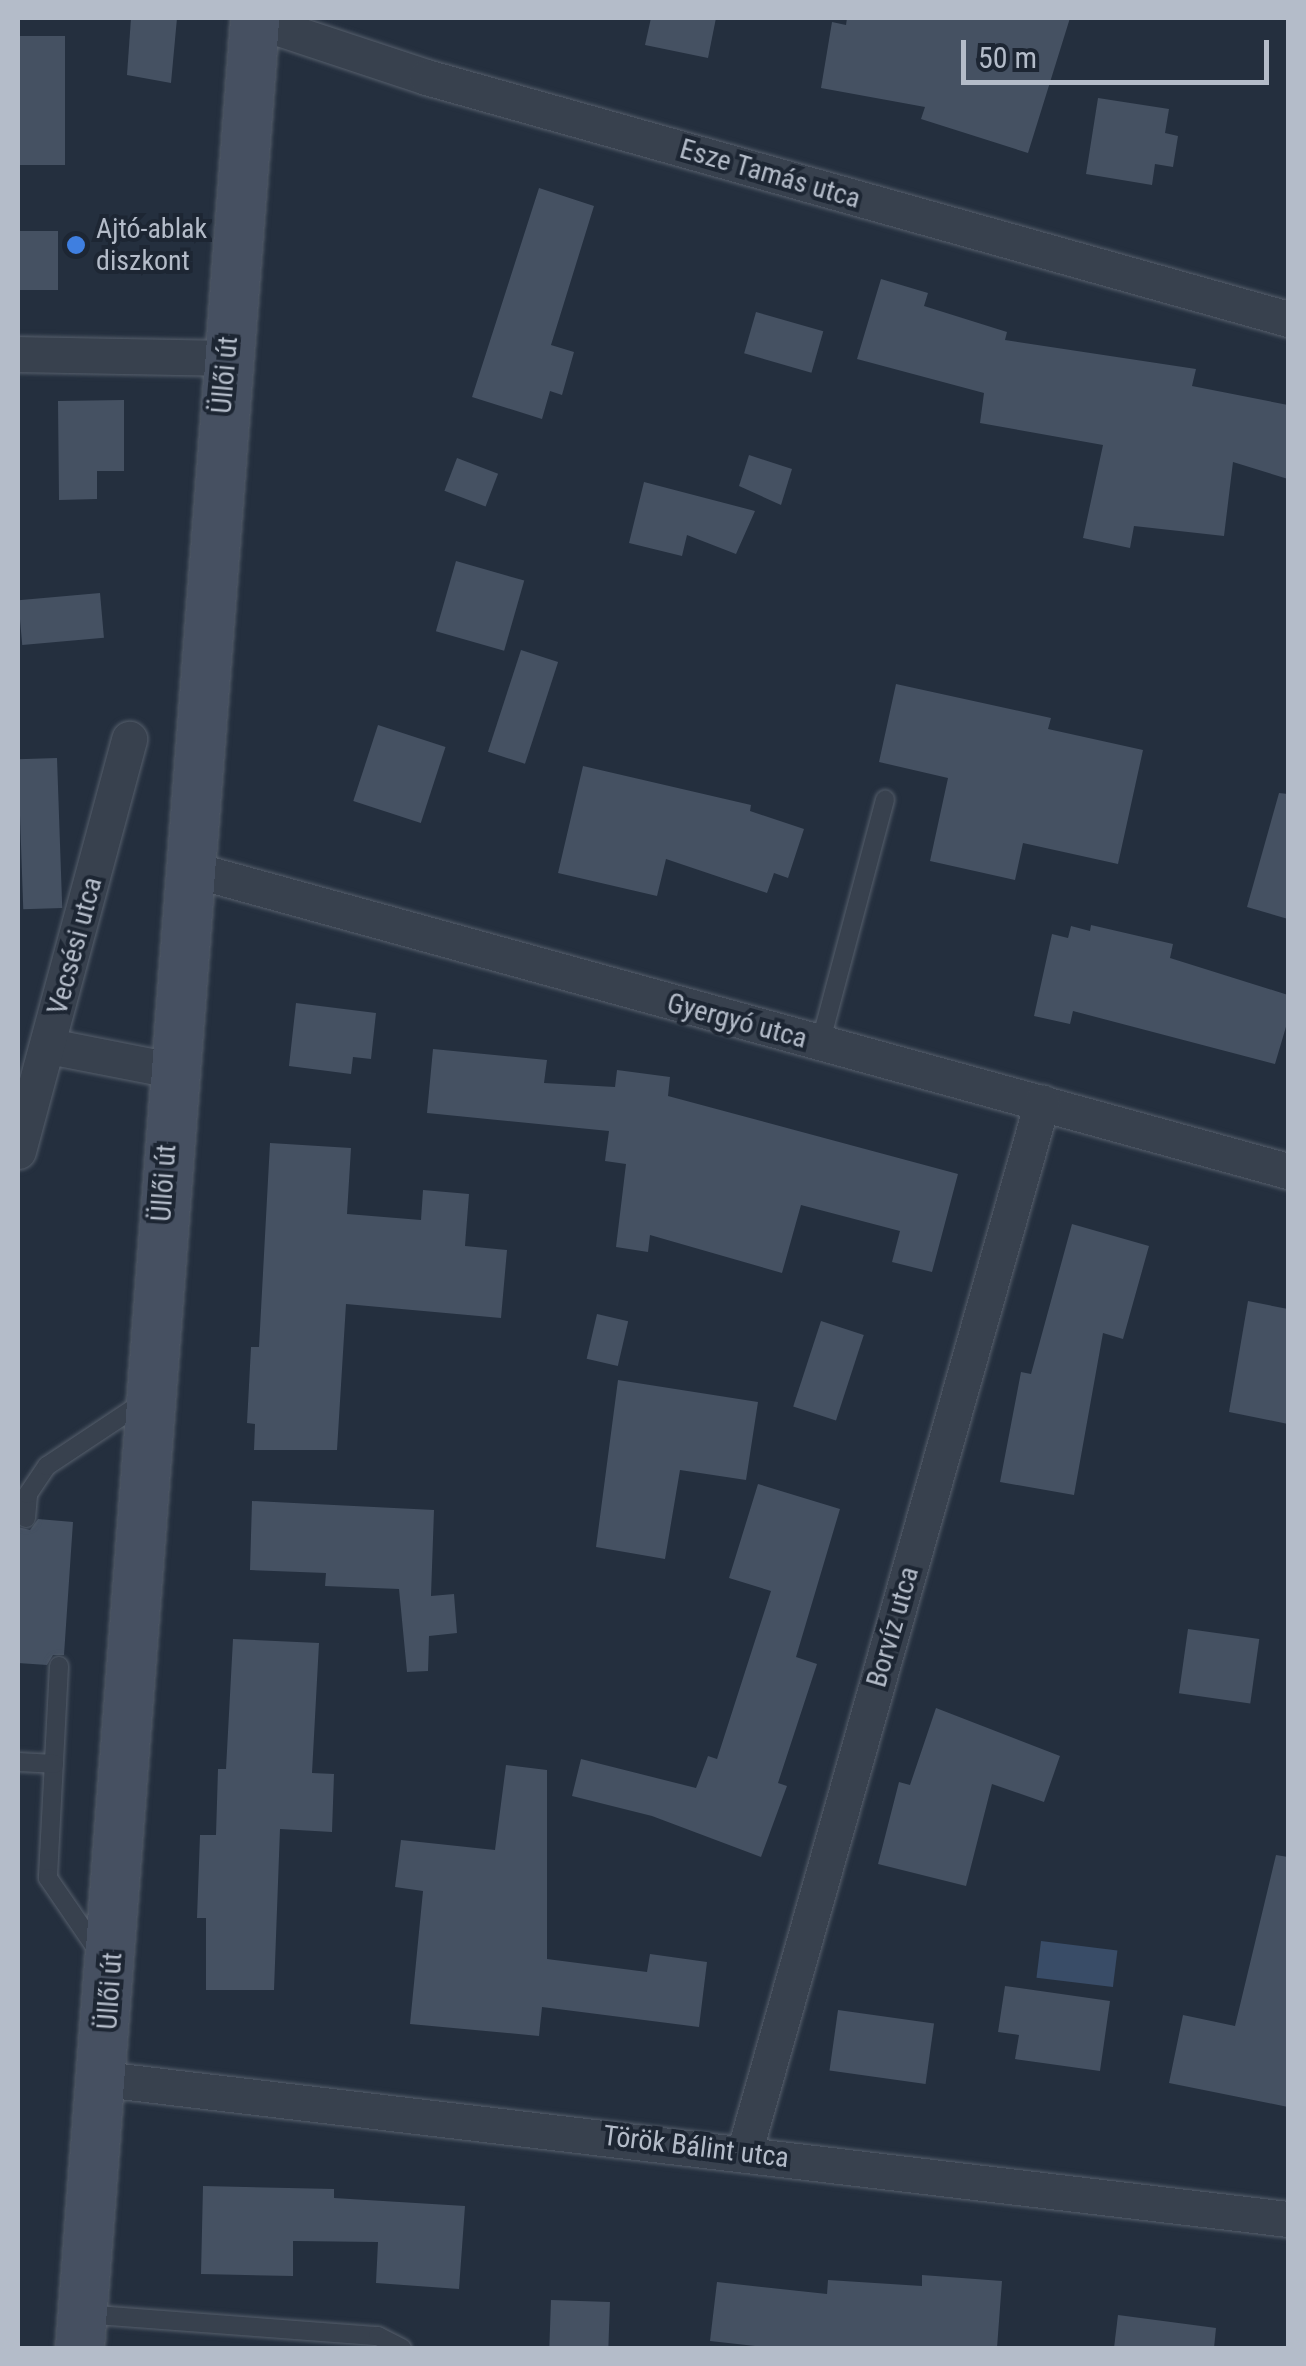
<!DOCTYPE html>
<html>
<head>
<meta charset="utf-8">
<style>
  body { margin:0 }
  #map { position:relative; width:1306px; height:2366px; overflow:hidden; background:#242f3e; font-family:"Roboto Condensed",sans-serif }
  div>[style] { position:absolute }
  .water>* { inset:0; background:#394c67; transform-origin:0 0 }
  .building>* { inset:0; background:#455162; transform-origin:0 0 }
  .roads { filter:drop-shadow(0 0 2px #565f6c) drop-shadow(0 0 2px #565f6c) }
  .lane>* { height:18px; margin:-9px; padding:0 9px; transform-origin:9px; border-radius:9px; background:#38414e }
  .street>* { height:35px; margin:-17.5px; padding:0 17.5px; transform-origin:17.5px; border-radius:17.5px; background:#38414e }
  .secondary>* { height:48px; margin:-24px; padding:0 24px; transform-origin:24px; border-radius:24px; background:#465061 }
  .dots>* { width:28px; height:28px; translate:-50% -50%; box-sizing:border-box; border:5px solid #1d2633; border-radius:50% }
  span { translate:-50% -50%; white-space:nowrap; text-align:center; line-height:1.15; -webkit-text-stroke:8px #1d2633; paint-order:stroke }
  .street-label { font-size:28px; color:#b4bcc9 }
  .poi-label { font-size:28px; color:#b4bcc9 }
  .left { translate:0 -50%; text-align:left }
  .frame { position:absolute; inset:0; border:20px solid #b4bcc9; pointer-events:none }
  .scale { position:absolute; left:961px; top:40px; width:308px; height:45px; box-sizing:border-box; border:5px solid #b4bcc9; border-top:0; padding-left:12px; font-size:30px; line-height:35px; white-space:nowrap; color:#b4bcc9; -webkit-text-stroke:8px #1d2633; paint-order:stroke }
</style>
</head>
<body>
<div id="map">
  <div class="water">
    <i style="left:1041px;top:1941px;width:77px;height:37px;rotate:7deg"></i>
  </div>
  <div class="building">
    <i style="clip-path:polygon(131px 18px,177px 18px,171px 83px,127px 75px)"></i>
    <i style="clip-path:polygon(651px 18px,716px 18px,708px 58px,645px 45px)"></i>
    <i style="clip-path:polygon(847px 18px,1070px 18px,1028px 153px,921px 119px,925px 107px,821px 88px,832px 22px,846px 25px)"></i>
    <i style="left:20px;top:36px;width:45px;height:129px"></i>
    <i style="clip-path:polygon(1098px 98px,1169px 109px,1165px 133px,1178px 136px,1173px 167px,1155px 164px,1152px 185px,1086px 174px)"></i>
    <i style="clip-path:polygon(539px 188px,594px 206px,551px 345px,574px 352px,562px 395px,550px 391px,542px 419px,472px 397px)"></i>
    <i style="left:18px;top:231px;width:40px;height:59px"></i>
    <i style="clip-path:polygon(881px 279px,928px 293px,924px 306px,1007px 332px,1005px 340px,1196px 369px,1192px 386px,1288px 405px,1288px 479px,1233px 462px,1224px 536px,1134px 526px,1130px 548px,1083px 538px,1103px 445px,980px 423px,984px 393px,857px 359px)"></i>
    <i style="left:756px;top:312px;width:70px;height:43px;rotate:16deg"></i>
    <i style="clip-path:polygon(124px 400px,124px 471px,97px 471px,97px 499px,59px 500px,58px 401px)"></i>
    <i style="clip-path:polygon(749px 455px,792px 469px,781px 505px,739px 486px)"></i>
    <i style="left:457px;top:458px;width:44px;height:35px;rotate:21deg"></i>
    <i style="clip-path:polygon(644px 482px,755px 511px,736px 554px,687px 535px,682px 556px,629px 543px)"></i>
    <i style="left:456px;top:561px;width:71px;height:73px;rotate:16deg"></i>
    <i style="left:100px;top:593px;width:45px;height:82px;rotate:85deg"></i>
    <i style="left:521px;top:650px;width:39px;height:107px;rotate:18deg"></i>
    <i style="clip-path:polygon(896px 684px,1051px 718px,1048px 729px,1143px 750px,1118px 864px,1023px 843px,1015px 880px,930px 861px,948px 778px,879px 762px)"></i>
    <i style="left:378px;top:725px;width:71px;height:80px;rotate:18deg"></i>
    <i style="left:57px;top:758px;width:150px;height:39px;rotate:88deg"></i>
    <i style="clip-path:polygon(583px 766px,751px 805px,750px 811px,804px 829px,788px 878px,774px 873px,767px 893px,666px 859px,657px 896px,558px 873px)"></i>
    <i style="clip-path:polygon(1279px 793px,1288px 794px,1288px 919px,1247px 907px)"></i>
    <i style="clip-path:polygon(1091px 925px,1173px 944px,1170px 958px,1288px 995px,1288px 1020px,1275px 1064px,1073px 1011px,1070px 1024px,1034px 1016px,1052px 934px,1068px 938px,1071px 926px,1090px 931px)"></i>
    <i style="clip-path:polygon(296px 1003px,376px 1013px,371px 1059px,353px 1057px,351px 1074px,289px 1066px)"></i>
    <i style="clip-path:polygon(433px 1049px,547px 1060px,544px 1083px,615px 1087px,617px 1070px,670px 1077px,668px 1096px,958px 1174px,932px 1272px,892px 1262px,900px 1231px,801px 1205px,782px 1273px,650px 1235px,648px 1252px,616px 1247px,626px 1164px,605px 1161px,609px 1131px,427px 1113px)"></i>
    <i style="clip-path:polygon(270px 1143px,351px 1148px,347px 1214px,421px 1220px,423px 1190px,469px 1194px,465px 1246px,507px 1250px,501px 1318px,346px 1304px,337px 1450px,254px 1450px,255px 1424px,247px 1423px,251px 1347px,259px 1347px)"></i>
    <i style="clip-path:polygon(1072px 1224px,1149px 1246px,1123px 1339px,1103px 1333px,1074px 1495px,1000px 1482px,1021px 1372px,1031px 1374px)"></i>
    <i style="clip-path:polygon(1248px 1301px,1288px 1309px,1288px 1424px,1229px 1412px)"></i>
    <i style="left:597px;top:1314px;width:32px;height:46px;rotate:13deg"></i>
    <i style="left:821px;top:1321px;width:45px;height:90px;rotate:18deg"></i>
    <i style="clip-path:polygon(618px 1380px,758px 1402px,746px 1480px,680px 1470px,665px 1559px,596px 1547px)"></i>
    <i style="clip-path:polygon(758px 1484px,840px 1509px,796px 1657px,817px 1664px,778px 1783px,787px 1786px,761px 1857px,652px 1816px,572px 1796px,581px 1759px,696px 1788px,708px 1756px,717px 1759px,771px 1591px,729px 1578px)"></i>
    <i style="clip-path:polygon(252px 1501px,434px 1510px,431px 1596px,454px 1594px,457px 1633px,429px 1636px,428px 1671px,407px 1672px,399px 1589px,325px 1586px,326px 1573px,250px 1570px)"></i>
    <i style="clip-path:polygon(38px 1519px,73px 1522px,64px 1655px,53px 1655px,47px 1665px,18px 1663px,18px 1527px,30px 1530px)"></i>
    <i style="left:1188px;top:1629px;width:72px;height:65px;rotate:8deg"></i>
    <i style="clip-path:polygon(233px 1639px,319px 1643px,312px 1773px,334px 1774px,332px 1832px,280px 1829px,274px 1990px,206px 1990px,206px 1918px,197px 1918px,200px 1835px,216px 1835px,218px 1769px,226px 1769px)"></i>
    <i style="clip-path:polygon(936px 1708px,1060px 1756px,1044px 1802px,992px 1784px,966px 1886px,878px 1864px,899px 1782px,910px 1785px)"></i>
    <i style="clip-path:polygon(506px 1765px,547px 1770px,547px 1959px,647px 1972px,650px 1954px,707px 1962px,699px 2027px,542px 2007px,539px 2036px,410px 2024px,423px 1891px,395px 1887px,401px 1840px,495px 1850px)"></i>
    <i style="clip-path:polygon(1276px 1855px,1288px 1857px,1288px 2107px,1169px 2083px,1183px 2015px,1235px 2026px)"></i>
    <i style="clip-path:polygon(1005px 1986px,1110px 2001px,1100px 2071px,1015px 2059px,1019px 2035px,998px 2032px)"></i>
    <i style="left:838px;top:2010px;width:97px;height:61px;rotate:8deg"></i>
    <i style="clip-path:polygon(203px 2186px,334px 2189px,334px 2198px,465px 2206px,459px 2289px,376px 2283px,378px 2242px,293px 2241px,293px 2276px,201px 2274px)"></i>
    <i style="clip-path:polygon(922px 2275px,1002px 2281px,997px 2348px,772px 2348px,710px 2341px,717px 2282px,827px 2294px,828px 2280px,922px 2286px)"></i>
    <i style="left:551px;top:2300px;width:59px;height:48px;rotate:2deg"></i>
    <i style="clip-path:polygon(1118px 2315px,1216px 2328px,1214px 2348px,1114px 2348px)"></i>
  </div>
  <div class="roads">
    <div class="lane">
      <i style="left:820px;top:1044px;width:253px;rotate:-75.1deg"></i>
      <i style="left:26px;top:1518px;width:24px;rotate:-85deg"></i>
      <i style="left:28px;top:1494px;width:34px;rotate:-56deg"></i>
      <i style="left:47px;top:1466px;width:118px;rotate:-33.6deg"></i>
      <i style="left:59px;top:1666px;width:212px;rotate:93deg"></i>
      <i style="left:48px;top:1878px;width:92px;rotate:55.6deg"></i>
      <i style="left:18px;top:1762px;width:36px;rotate:3deg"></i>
      <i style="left:83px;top:2314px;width:296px;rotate:4.3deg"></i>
      <i style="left:378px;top:2336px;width:27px;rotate:27deg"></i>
    </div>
    <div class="street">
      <i style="left:254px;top:20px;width:181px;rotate:18.3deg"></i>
      <i style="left:426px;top:77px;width:895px;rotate:15.68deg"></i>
      <i style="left:18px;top:354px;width:209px;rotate:1.1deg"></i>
      <i style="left:187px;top:868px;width:1142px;rotate:15.39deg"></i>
      <i style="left:49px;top:1046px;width:124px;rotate:11.1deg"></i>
      <i style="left:18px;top:1151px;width:427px;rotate:-74.9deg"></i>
      <i style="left:103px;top:2079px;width:1193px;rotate:6.74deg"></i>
      <i style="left:744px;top:2153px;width:1092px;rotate:-74.17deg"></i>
    </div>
    <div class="secondary">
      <i style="left:80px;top:2348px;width:2337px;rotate:-85.7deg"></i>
    </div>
  </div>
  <div class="dots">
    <i style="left:76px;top:245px;background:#3f7fe0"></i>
  </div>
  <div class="street-label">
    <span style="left:770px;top:174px;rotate:16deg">Esze Tamás utca</span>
    <span style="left:225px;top:375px;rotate:-85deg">Üllői út</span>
    <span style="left:75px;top:946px;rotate:-75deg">Vecsési utca</span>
    <span style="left:737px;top:1021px;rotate:15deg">Gyergyó utca</span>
    <span style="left:164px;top:1183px;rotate:-86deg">Üllői út</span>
    <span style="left:893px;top:1627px;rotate:-74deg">Borvíz utca</span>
    <span style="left:110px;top:1991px;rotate:-86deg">Üllői út</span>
    <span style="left:696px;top:2147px;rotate:7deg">Török Bálint utca</span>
  </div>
  <div class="poi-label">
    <span class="left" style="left:96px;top:245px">Ajtó-ablak<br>diszkont</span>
  </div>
  <div class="frame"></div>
  <div class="scale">50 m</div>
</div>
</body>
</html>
